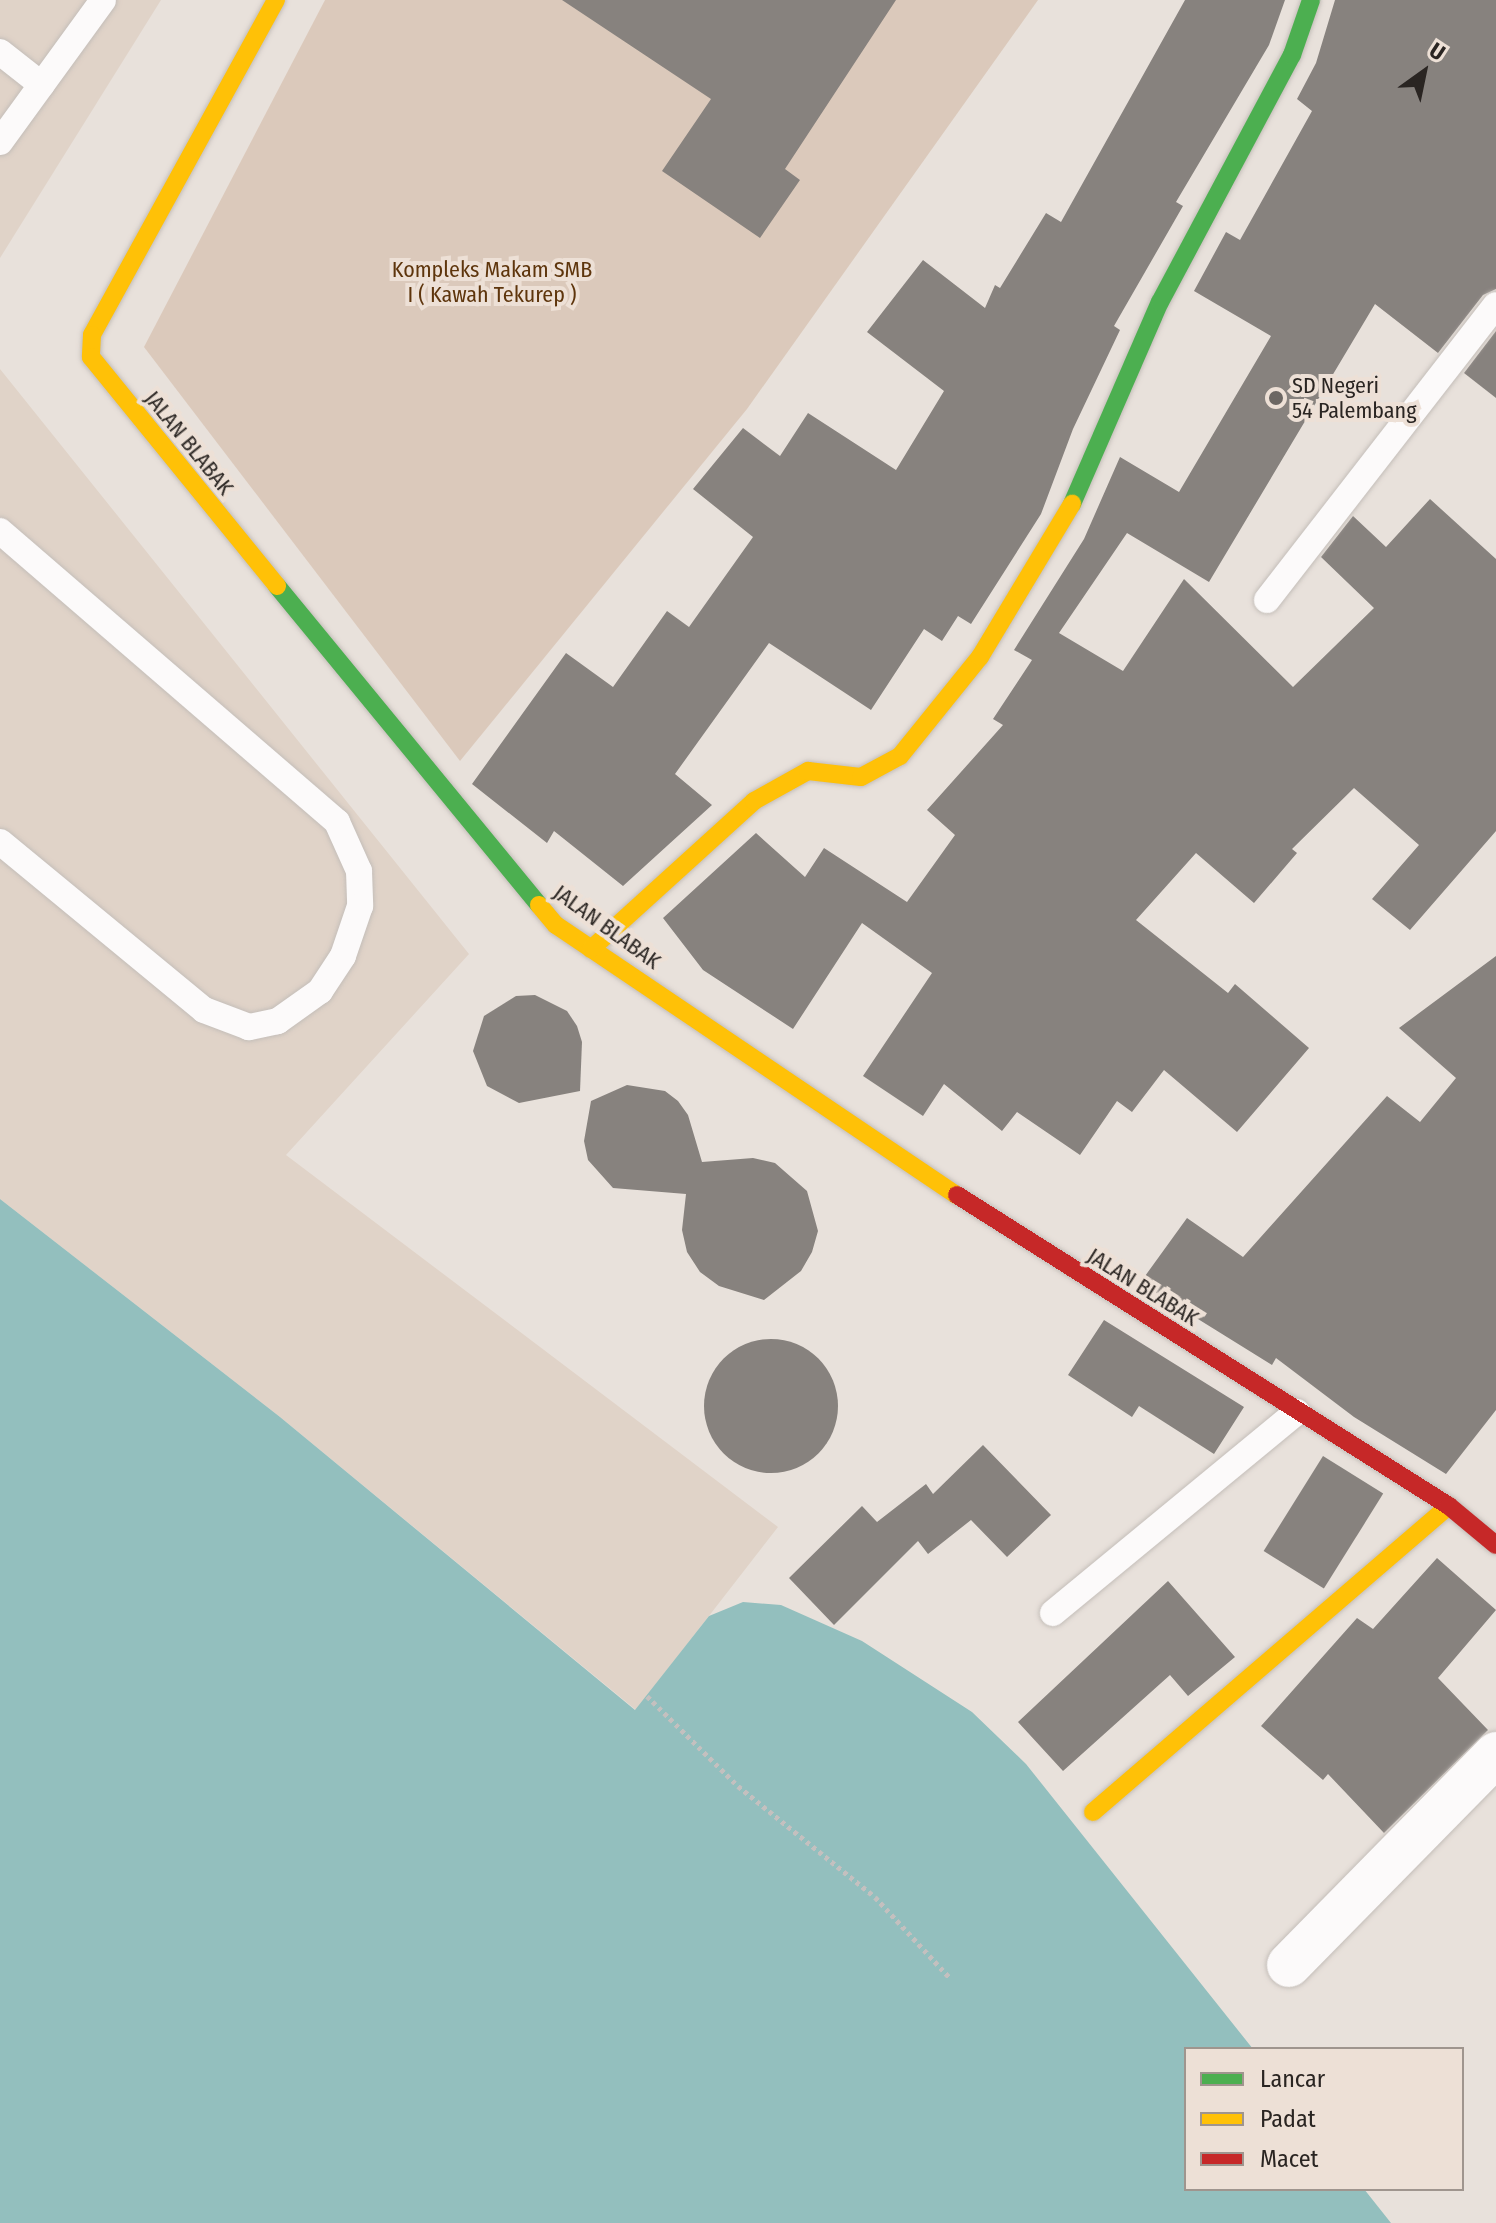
<!DOCTYPE html>
<html>
<head>
<meta charset="utf-8">
<style>
  body { margin:0 }
  #map { position:relative; width:1496px; height:2223px; overflow:hidden; background:#e8e1db; font-family:"Fira Sans Condensed",sans-serif }
  div>[style] { position:absolute }
  .built>* { inset:0; background:#e0d3c8 }
  .green>* { inset:0; background:#dbc9bb }
  .water>* { inset:0; background:#93bfbe }
  .building>* { inset:0; background:#87827e; transform-origin:0 0 }
  .round { border-radius:50% }
  .path>* { height:5px; margin-top:-2.5px; transform-origin:0; background:repeating-linear-gradient(90deg,#c4c0bf 0 4px,transparent 0 8px) }
  .roads { filter:drop-shadow(0 0 2px #c4beb9) drop-shadow(0 0 2px #c4beb9) }
  .lane>* { height:26px; margin:-13px; padding:0 13px; transform-origin:13px; border-radius:13px; background:#fcfafa }
  .street>* { height:44px; margin:-22px; padding:0 22px; transform-origin:22px; border-radius:22px; background:#fcfafa }
  .fast>* { height:18px; margin:-9px; padding:0 9px; transform-origin:9px; border-radius:9px; background:#4caf50 }
  .slow>* { height:18px; margin:-9px; padding:0 9px; transform-origin:9px; border-radius:9px; background:#ffc107 }
  .jam>* { height:18px; margin:-9px; padding:0 9px; transform-origin:9px; border-radius:9px; background:#c62828 }
  .dots>* { width:22px; height:22px; translate:-50% -50%; box-sizing:border-box; border:4px solid #ede0d6; border-radius:50% }
  span { translate:-50% -50%; white-space:nowrap; text-align:center; line-height:1.15; -webkit-text-stroke:8px #ede0d6; paint-order:stroke }
  .park-label { font-size:22px; color:#5e350c }
  .poi-label { font-size:22px; color:#2a2522 }
  .left { translate:0 -50%; text-align:left }
  .street-label { font-size:22px; color:#2a2522 }
  .legend { position:absolute; left:1184px; top:2047px; width:280px; height:144px; box-sizing:border-box; background:#ede0d6; border:2px solid #9f958e; margin:0; padding:10px 14px; list-style:none; font-size:24px; color:#2a2522 }
  .legend li { display:flex; align-items:center; gap:16px; height:40px }
  .legend b { width:40px; border:2px solid #9f958e }
  .north { position:absolute; left:1384px; top:32px; width:80px; height:80px; -webkit-text-stroke:6px #ede0d6; paint-order:stroke; rotate:33deg; font-size:22px; font-weight:700; line-height:32px; text-align:center; color:#2a2522 }
  .north::after { content:''; display:block; margin:auto; width:28px; height:36px; background:#2a2522; clip-path:polygon(50% 0,100% 100%,50% 72%,0 100%) }
</style>
</head>
<body>
<div id="map">
  <div class="built">
    <i style="clip-path:polygon(0 0,161px 0,0 258px)"></i>
    <i style="clip-path:polygon(0 369px,469px 954px,286px 1155px,778px 1527px,636px 1710px,280px 1417px,0 1199px)"></i>
  </div>
  <div class="green">
    <i style="clip-path:polygon(325px 0,1038px 0,747px 409px,460px 761px,144px 347px)"></i>
  </div>
  <div class="water">
    <i style="clip-path:polygon(0 1199px,280px 1417px,635px 1710px,709px 1616px,743px 1602px,781px 1605px,862px 1641px,972px 1712px,1026px 1764px,1253px 2049px,1186px 2049px,1186px 2189px,1364px 2189px,1391px 2223px,0 2223px)"></i>
  </div>
  <div class="building">
    <i style="clip-path:polygon(562px 0,896px 0,785px 169px,800px 180px,760px 238px,662px 171px,711px 99px)"></i>
    <i style="clip-path:polygon(1185px 0,1285px 0,1269px 45px,1176px 202px,1183px 206px,1114px 326px,1120px 330px,1073px 429px,1041px 514px,971px 624px,958px 616px,942px 641px,924px 629px,871px 710px,769px 643px,675px 774px,712px 805px,623px 886px,554px 831px,547px 843px,472px 784px,566px 653px,613px 687px,667px 611px,689px 627px,753px 537px,693px 489px,743px 428px,780px 456px,808px 413px,896px 470px,944px 391px,867px 332px,923px 260px,985px 308px,995px 285px,1000px 288px,1046px 213px,1061px 222px)"></i>
    <i style="clip-path:polygon(1335px 0,1496px 0,1496px 289px,1483px 295px,1438px 353px,1375px 304px,1209px 582px,1127px 533px,1059px 633px,1123px 671px,1184px 579px,1293px 687px,1374px 608px,1321px 557px,1353px 516px,1386px 547px,1430px 499px,1496px 559px,1496px 831px,1410px 930px,1372px 899px,1419px 845px,1354px 788px,1292px 849px,1297px 853px,1254px 903px,1196px 853px,1136px 920px,1228px 993px,1235px 984px,1309px 1048px,1237px 1132px,1164px 1070px,1132px 1112px,1117px 1101px,1080px 1155px,1017px 1112px,1002px 1131px,944px 1084px,923px 1116px,863px 1076px,932px 973px,862px 923px,793px 1029px,703px 970px,663px 918px,756px 833px,805px 877px,824px 848px,907px 902px,955px 835px,927px 810px,1003px 725px,993px 719px,1032px 660px,1014px 650px,1084px 539px,1120px 457px,1179px 492px,1271px 336px,1194px 291px,1226px 232px,1240px 240px,1312px 111px,1297px 99px,1316px 63px)"></i>
    <i style="clip-path:polygon(1496px 331px,1496px 398px,1464px 373px)"></i>
    <i style="clip-path:polygon(1496px 956px,1496px 1410px,1446px 1474px,1354px 1417px,1276px 1358px,1272px 1365px,1140px 1283px,1187px 1218px,1243px 1257px,1387px 1096px,1420px 1122px,1456px 1078px,1399px 1028px)"></i>
    <i style="clip-path:polygon(535px 995px,567px 1011px,577px 1026px,582px 1042px,580px 1091px,519px 1103px,487px 1086px,473px 1051px,484px 1016px,516px 996px)"></i>
    <i style="clip-path:polygon(627px 1085px,665px 1091px,678px 1101px,688px 1115px,702px 1162px,753px 1158px,775px 1163px,807px 1191px,818px 1231px,812px 1252px,801px 1271px,764px 1300px,719px 1286px,700px 1272px,687px 1252px,682px 1230px,686px 1194px,613px 1188px,588px 1160px,584px 1141px,591px 1101px)"></i>
    <i style="clip-path:polygon(1104px 1320px,1244px 1407px,1214px 1454px,1139px 1406px,1132px 1417px,1068px 1375px)"></i>
    <i class="round" style="left:704px;top:1339px;width:134px;height:134px"></i>
    <i style="clip-path:polygon(983px 1445px,1051px 1515px,1007px 1557px,971px 1520px,928px 1554px,918px 1541px,834px 1625px,789px 1578px,862px 1506px,877px 1522px,926px 1484px,933px 1494px)"></i>
    <i style="left:1323px;top:1456px;width:71px;height:112px;rotate:32deg"></i>
    <i style="clip-path:polygon(1437px 1558px,1496px 1610px,1438px 1678px,1488px 1730px,1384px 1833px,1328px 1774px,1323px 1780px,1261px 1726px,1357px 1618px,1373px 1629px)"></i>
    <i style="clip-path:polygon(1168px 1581px,1235px 1657px,1188px 1696px,1170px 1675px,1063px 1771px,1018px 1722px)"></i>
  </div>
  <div class="path">
    <i style="left:647px;top:1696px;width:128px;rotate:44.7deg"></i>
    <i style="left:738px;top:1786px;width:176px;rotate:39deg"></i>
    <i style="left:875px;top:1897px;width:109px;rotate:47.2deg"></i>
  </div>
  <div class="roads">
    <div class="lane">
      <i style="left:0;top:52px;width:53px;rotate:38.2deg"></i>
      <i style="left:0;top:142px;width:175px;rotate:-54deg"></i>
      <i style="left:0;top:531px;width:445px;rotate:40.8deg"></i>
      <i style="left:337px;top:822px;width:54px;rotate:65.8deg"></i>
      <i style="left:359px;top:871px;width:35px;rotate:88deg"></i>
      <i style="left:360px;top:906px;width:53px;rotate:108.8deg"></i>
      <i style="left:343px;top:956px;width:42px;rotate:123.3deg"></i>
      <i style="left:320px;top:991px;width:52px;rotate:144.5deg"></i>
      <i style="left:278px;top:1021px;width:30px;rotate:168deg"></i>
      <i style="left:249px;top:1027px;width:48px;rotate:-159.3deg"></i>
      <i style="left:204px;top:1010px;width:264px;rotate:-140.5deg"></i>
      <i style="left:1267px;top:600px;width:373px;rotate:-52.2deg"></i>
      <i style="left:1053px;top:1613px;width:316px;rotate:-39.5deg"></i>
    </div>
    <div class="street">
      <i style="left:1289px;top:1965px;width:296px;rotate:-45.5deg"></i>
    </div>
    <div class="fast">
      <i style="left:1072px;top:504px;width:220px;rotate:-66.5deg"></i>
      <i style="left:1160px;top:302px;width:280px;rotate:-61.9deg"></i>
      <i style="left:1292px;top:55px;width:58px;rotate:-70.9deg"></i>
      <i style="left:277px;top:586px;width:413px;rotate:50.6deg"></i>
    </div>
    <div class="slow">
      <i style="left:276px;top:0;width:382px;rotate:118.8deg"></i>
      <i style="left:92px;top:335px;width:22px;rotate:93deg"></i>
      <i style="left:91px;top:357px;width:295px;rotate:50.9deg"></i>
      <i style="left:539px;top:905px;width:26px;rotate:50deg"></i>
      <i style="left:556px;top:925px;width:483px;rotate:34deg"></i>
      <i style="left:591px;top:949px;width:220px;rotate:-42.2deg"></i>
      <i style="left:754px;top:801px;width:62px;rotate:-29.1deg"></i>
      <i style="left:808px;top:771px;width:53px;rotate:6.5deg"></i>
      <i style="left:861px;top:777px;width:44px;rotate:-28.3deg"></i>
      <i style="left:900px;top:756px;width:127px;rotate:-51.1deg"></i>
      <i style="left:980px;top:657px;width:179px;rotate:-59deg"></i>
      <i style="left:1093px;top:1812px;width:469px;rotate:-40.7deg"></i>
    </div>
    <div class="jam">
      <i style="left:957px;top:1195px;width:582px;rotate:32.3deg"></i>
      <i style="left:1449px;top:1506px;width:61px;rotate:39.7deg"></i>
    </div>
  </div>
  <div class="dots">
    <i style="left:1276px;top:398px;background:#6c6763"></i>
  </div>
  <div class="park-label">
    <span style="left:492px;top:282px">Kompleks Makam SMB<br>I ( Kawah Tekurep )</span>
  </div>
  <div class="poi-label">
    <span class="left" style="left:1292px;top:398px">SD Negeri<br>54 Palembang</span>
  </div>
  <div class="street-label">
    <span style="left:189px;top:443px;rotate:51deg">JALAN BLABAK</span>
    <span style="left:607px;top:927px;rotate:36deg">JALAN BLABAK</span>
    <span style="left:1143px;top:1287px;rotate:32deg">JALAN BLABAK</span>
  </div>
  <ul class="legend">
  <li><b style="height:10px;background:#4caf50"></b>Lancar</li>
  <li><b style="height:10px;background:#ffc107"></b>Padat</li>
  <li><b style="height:10px;background:#c62828"></b>Macet</li>
  </ul>
  <div class="north">U</div>
</div>
</body>
</html>
